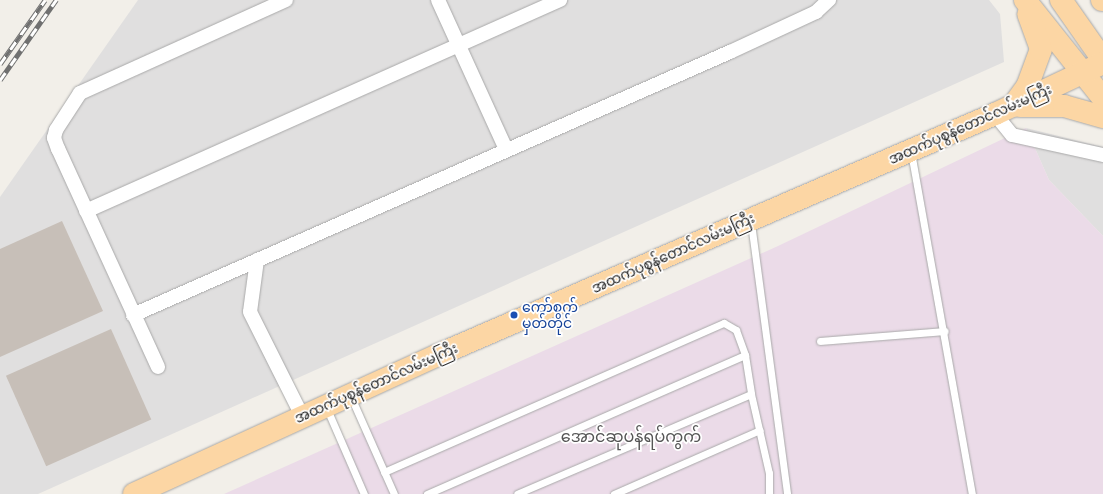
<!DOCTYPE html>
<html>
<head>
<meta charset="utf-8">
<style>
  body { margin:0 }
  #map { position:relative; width:1103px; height:494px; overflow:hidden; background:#f2efe9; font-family:"PT Sans","Noto Sans Myanmar",sans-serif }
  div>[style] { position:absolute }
  .residential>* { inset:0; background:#e0dfdf }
  .industrial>* { inset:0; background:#ebdbe8 }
  .building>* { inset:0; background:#c7bfb8; transform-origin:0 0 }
  .roads { filter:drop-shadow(0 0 1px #a9a9a9) drop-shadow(0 0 1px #a9a9a9) }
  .lane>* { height:7px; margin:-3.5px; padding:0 3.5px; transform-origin:3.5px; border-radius:3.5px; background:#fff }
  .street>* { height:14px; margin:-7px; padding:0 7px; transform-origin:7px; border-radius:7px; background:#fff }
  .primary>* { height:22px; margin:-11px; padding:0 11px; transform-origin:11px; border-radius:11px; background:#fcd6a4 }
  .rail>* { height:4.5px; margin-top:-2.25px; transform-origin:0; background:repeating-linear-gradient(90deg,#fff 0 9px,#707070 0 18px); box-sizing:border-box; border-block:1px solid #707070 }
  .dots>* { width:11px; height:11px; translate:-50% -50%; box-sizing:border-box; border:2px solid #fff; border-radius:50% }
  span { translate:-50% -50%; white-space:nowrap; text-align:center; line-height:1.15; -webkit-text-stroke:3.5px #fff; paint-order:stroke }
  .street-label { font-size:14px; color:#222 }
  .transit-label { font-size:14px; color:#164399 }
  .left { translate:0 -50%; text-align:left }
  .quarter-label { font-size:16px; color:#555 }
</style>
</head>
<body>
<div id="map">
  <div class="residential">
    <i style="clip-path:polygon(138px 0,989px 0,1000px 14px,1004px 62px,38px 494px,0 494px,0 197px)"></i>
    <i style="clip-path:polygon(1026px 128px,1103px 147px,1103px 236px,1049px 180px)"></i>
  </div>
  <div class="industrial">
    <i style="clip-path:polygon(1026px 128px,1049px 180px,1103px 236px,1103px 494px,224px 494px,778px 246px)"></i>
  </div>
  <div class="building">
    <i style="clip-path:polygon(62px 221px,103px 311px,0 357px,0 249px)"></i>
    <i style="left:111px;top:329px;width:99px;height:115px;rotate:66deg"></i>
  </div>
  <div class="roads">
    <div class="lane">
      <i style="left:911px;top:152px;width:347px;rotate:79.9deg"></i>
      <i style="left:751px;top:223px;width:273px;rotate:82.4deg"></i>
      <i style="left:820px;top:341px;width:125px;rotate:-4.6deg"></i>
      <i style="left:751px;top:394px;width:81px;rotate:77.2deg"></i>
      <i style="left:769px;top:473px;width:21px;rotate:90deg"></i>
      <i style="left:351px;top:397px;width:106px;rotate:66.1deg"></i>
      <i style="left:327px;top:409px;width:93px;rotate:66.5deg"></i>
      <i style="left:384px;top:472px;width:371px;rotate:-23.7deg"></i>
      <i style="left:724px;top:323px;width:14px;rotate:30deg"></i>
      <i style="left:736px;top:330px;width:27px;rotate:70deg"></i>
      <i style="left:427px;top:494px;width:347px;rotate:-23.6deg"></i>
      <i style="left:745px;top:355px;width:39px;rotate:81deg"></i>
      <i style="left:751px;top:394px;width:254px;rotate:156.9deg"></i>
      <i style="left:614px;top:494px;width:159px;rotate:-23.7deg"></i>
    </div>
    <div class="street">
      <i style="left:438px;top:0;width:164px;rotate:65.5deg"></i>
      <i style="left:995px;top:114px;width:27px;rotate:51deg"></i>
      <i style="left:1012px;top:135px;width:93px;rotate:12.4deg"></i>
      <i style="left:86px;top:211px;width:519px;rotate:-24deg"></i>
      <i style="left:257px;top:260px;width:52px;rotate:97.7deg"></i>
      <i style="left:250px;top:312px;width:116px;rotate:63.4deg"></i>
      <i style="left:133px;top:315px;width:652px;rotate:-23.78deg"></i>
      <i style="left:730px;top:52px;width:95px;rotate:-24.9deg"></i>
      <i style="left:816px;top:12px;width:18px;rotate:-43deg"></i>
      <i style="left:158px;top:367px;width:240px;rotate:-114.6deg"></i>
      <i style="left:58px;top:149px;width:12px;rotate:-110deg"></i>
      <i style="left:54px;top:138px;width:8px;rotate:-76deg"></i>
      <i style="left:56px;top:130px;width:44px;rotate:-57deg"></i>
      <i style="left:80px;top:93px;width:226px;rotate:-24.3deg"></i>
    </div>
    <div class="primary">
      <i style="left:1025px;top:0;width:125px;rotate:51.5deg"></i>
      <i style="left:1061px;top:0;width:73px;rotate:55deg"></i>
      <i style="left:1102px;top:0;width:1px"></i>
      <i style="left:1013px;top:106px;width:24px;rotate:-54deg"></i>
      <i style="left:1027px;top:87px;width:40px;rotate:-69.8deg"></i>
      <i style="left:1041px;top:49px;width:37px;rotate:-110deg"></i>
      <i style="left:1020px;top:106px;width:44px"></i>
      <i style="left:1064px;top:106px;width:41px;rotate:15.8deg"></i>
      <i style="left:134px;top:494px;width:334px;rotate:-24.6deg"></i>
      <i style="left:438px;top:355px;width:607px;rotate:-23.4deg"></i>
      <i style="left:995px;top:114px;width:119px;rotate:-25.3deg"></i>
    </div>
  </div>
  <div class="rail">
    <i style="left:0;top:64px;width:78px;rotate:-54.9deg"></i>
    <i style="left:0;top:80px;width:98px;rotate:-55deg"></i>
  </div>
  <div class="dots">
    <i style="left:514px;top:315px;background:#1a4fb4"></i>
  </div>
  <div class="street-label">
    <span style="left:970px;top:124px;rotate:-24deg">အထက်ပုစွန်တောင်လမ်းမကြီး</span>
    <span style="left:673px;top:253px;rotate:-24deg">အထက်ပုစွန်တောင်လမ်းမကြီး</span>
    <span style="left:376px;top:383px;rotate:-24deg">အထက်ပုစွန်တောင်လမ်းမကြီး</span>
  </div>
  <div class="transit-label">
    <span class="left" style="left:522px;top:315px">ကော်စက်<br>မှတ်တိုင်</span>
  </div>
  <div class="quarter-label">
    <span style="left:631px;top:436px">အောင်ဆုပန်ရပ်ကွက်</span>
  </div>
</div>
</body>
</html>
